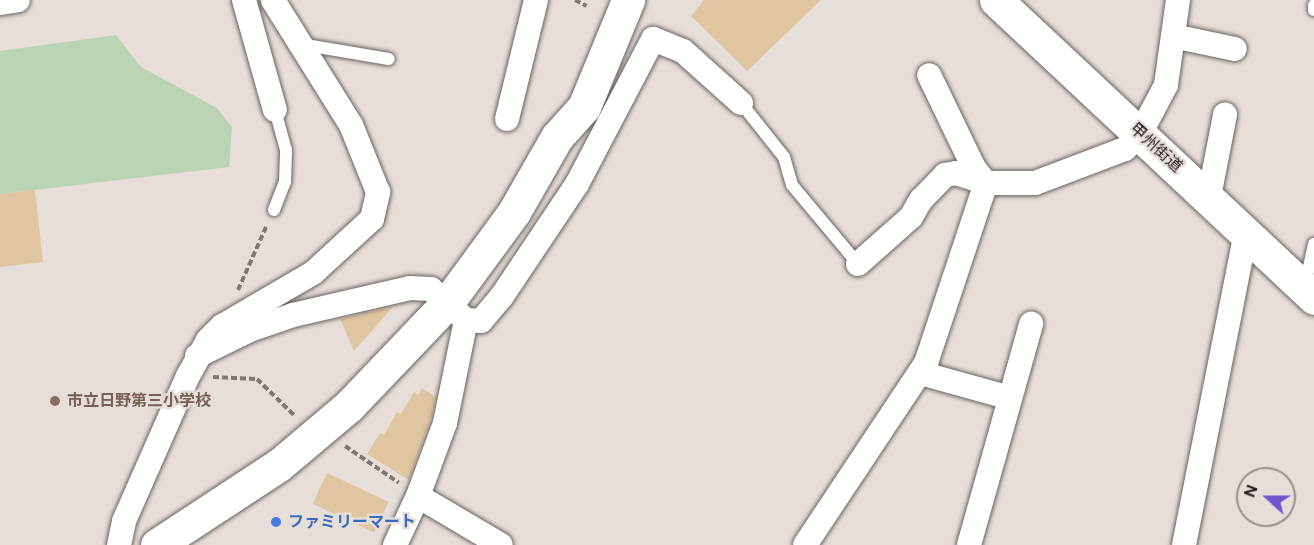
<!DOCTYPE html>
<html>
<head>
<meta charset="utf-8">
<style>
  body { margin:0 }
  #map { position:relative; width:1314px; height:545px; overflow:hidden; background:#e7ded9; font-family:"DM Sans","Noto Sans JP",sans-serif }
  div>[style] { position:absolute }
  .green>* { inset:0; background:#bad4b3 }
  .building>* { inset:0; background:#dfc6a1; transform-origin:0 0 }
  .path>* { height:4px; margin-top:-2px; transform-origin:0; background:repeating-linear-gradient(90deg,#7f7976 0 6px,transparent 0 9px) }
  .roads { filter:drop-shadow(0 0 2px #6a635f) drop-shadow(0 0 2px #6a635f) }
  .lane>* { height:12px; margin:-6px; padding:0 6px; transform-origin:6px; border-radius:6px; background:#fff }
  .street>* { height:24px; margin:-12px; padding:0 12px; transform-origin:12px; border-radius:12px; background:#fff }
  .secondary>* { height:33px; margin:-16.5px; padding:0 16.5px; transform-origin:16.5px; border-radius:16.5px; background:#fff }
  .dots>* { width:16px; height:16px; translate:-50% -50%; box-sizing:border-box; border:3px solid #e7ded9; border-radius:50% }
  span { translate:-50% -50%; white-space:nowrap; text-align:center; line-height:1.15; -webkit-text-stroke:4.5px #e7ded9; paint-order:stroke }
  .street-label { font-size:16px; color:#1d1a18 }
  .education-label { font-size:16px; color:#785e54; font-weight:700 }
  .left { translate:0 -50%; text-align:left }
  .shop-label { font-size:16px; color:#366cbe; font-weight:700 }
  .north { position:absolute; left:1236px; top:467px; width:60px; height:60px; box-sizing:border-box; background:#e7ded9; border:2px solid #96908c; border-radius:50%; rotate:291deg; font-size:16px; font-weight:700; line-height:24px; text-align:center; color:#1d1a18 }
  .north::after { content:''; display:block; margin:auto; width:21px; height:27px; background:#6f55cf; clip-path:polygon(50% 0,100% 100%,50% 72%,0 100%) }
</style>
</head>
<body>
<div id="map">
  <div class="green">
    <i style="clip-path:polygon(116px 35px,141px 67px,217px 108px,232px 127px,229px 167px,0 194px,0 51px)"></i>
  </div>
  <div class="building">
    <i style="clip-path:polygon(704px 0,821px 0,747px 71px,691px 16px)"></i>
    <i style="clip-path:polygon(35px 190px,43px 262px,0 267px,0 194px)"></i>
    <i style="clip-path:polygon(394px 306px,354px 351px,340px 319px)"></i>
    <i style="clip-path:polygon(422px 388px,436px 397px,431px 419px,409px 480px,367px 454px,380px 433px,384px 435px,397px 412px,401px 414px,414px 392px,418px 395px)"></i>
    <i style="left:327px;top:473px;width:68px;height:34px;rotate:25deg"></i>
  </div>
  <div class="path">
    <i style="left:575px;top:0;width:13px;rotate:27deg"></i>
    <i style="left:238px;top:290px;width:71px;rotate:-66deg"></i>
    <i style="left:213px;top:377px;width:44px;rotate:2.6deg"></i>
    <i style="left:257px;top:379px;width:53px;rotate:44.2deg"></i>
    <i style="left:345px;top:446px;width:65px;rotate:34.4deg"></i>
  </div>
  <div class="roads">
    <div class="lane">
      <i style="left:1314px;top:5px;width:5px;rotate:90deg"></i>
      <i style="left:300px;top:44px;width:90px;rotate:9.6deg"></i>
      <i style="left:741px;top:103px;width:69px;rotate:51.5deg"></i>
      <i style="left:784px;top:157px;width:29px;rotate:74deg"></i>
      <i style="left:792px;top:185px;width:103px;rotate:50.1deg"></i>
      <i style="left:274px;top:210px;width:30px;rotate:-69deg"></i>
      <i style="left:285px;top:182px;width:32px;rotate:-88deg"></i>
      <i style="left:286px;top:150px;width:41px;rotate:-105.4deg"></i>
      <i style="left:1305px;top:285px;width:42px;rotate:-77.6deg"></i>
    </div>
    <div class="street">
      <i style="left:244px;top:0;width:114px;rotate:74.3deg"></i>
      <i style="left:0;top:3px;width:18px;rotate:-9deg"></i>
      <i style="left:1173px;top:36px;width:63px;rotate:11.8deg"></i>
      <i style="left:507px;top:119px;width:122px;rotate:-76.3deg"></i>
      <i style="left:1209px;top:197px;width:84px;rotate:-79deg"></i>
      <i style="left:858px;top:264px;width:71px;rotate:-41.6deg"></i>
      <i style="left:911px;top:217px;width:20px;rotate:-60deg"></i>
      <i style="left:921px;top:200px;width:35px;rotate:-46deg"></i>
      <i style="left:945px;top:175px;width:11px;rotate:-10deg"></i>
      <i style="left:956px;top:173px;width:32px;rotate:18deg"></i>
      <i style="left:986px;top:183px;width:49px"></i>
      <i style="left:1035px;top:183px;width:96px;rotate:-20.7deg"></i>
      <i style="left:1125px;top:149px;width:21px;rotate:-45deg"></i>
      <i style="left:1140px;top:134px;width:55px;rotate:-62deg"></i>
      <i style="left:1166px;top:85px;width:86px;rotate:-82deg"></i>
      <i style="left:197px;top:356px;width:59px;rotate:-26.1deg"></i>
      <i style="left:250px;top:330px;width:46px;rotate:-19.2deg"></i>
      <i style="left:293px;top:315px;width:120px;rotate:-13deg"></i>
      <i style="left:410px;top:288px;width:21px;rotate:3deg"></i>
      <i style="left:431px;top:289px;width:47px;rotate:41.5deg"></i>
      <i style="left:466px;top:320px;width:15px;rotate:4deg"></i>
      <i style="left:481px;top:321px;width:33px;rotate:-50deg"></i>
      <i style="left:502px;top:296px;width:135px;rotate:-56.2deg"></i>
      <i style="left:577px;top:184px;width:164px;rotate:-62.3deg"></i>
      <i style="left:653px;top:39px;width:32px;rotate:22deg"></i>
      <i style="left:683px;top:51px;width:78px;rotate:41.9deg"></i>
      <i style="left:920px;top:373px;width:93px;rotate:15.5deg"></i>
      <i style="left:418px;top:496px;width:96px;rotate:30.6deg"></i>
      <i style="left:119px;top:545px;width:25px;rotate:-78deg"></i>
      <i style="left:124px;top:521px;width:158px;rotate:-66.2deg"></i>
      <i style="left:188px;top:376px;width:41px;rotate:-60.9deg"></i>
      <i style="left:208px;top:340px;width:20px;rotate:-45deg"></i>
      <i style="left:222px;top:326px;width:105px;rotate:-30.2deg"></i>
      <i style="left:313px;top:273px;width:80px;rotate:-42.5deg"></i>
      <i style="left:372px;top:219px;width:28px;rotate:-77deg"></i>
      <i style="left:378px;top:192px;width:72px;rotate:-111.9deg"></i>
      <i style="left:351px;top:125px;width:147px;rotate:-122deg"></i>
      <i style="left:395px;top:545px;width:54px;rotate:-64.9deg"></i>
      <i style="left:418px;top:496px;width:78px;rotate:-69.7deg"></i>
      <i style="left:445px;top:423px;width:105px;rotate:-78.5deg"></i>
      <i style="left:805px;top:545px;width:219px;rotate:-56.4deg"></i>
      <i style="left:926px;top:363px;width:190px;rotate:-71.6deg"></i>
      <i style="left:986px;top:183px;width:19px;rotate:-129deg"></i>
      <i style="left:974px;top:168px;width:103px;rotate:-115.8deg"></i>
      <i style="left:969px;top:545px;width:230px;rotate:-74.3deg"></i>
      <i style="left:1184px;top:545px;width:315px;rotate:-78.8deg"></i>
    </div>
    <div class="secondary">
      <i style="left:996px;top:0;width:436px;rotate:43.1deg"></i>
      <i style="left:157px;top:545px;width:146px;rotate:-33.3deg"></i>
      <i style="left:279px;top:465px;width:92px;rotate:-40.1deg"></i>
      <i style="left:349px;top:406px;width:144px;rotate:-46.4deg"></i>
      <i style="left:448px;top:302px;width:112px;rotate:-53.7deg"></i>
      <i style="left:514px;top:212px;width:86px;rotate:-60.2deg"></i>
      <i style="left:557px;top:137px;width:40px;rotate:-48deg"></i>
      <i style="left:584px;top:107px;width:116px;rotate:-67.6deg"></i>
    </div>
  </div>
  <div class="dots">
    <i style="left:55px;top:401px;background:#8d6e63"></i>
    <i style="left:276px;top:522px;background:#3f7fe0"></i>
  </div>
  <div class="street-label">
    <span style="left:1156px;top:148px;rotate:42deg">甲州街道</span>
  </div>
  <div class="education-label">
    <span class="left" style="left:67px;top:401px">市立日野第三小学校</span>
  </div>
  <div class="shop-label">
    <span class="left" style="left:288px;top:522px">ファミリーマート</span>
  </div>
  <div class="north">N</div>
</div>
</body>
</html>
